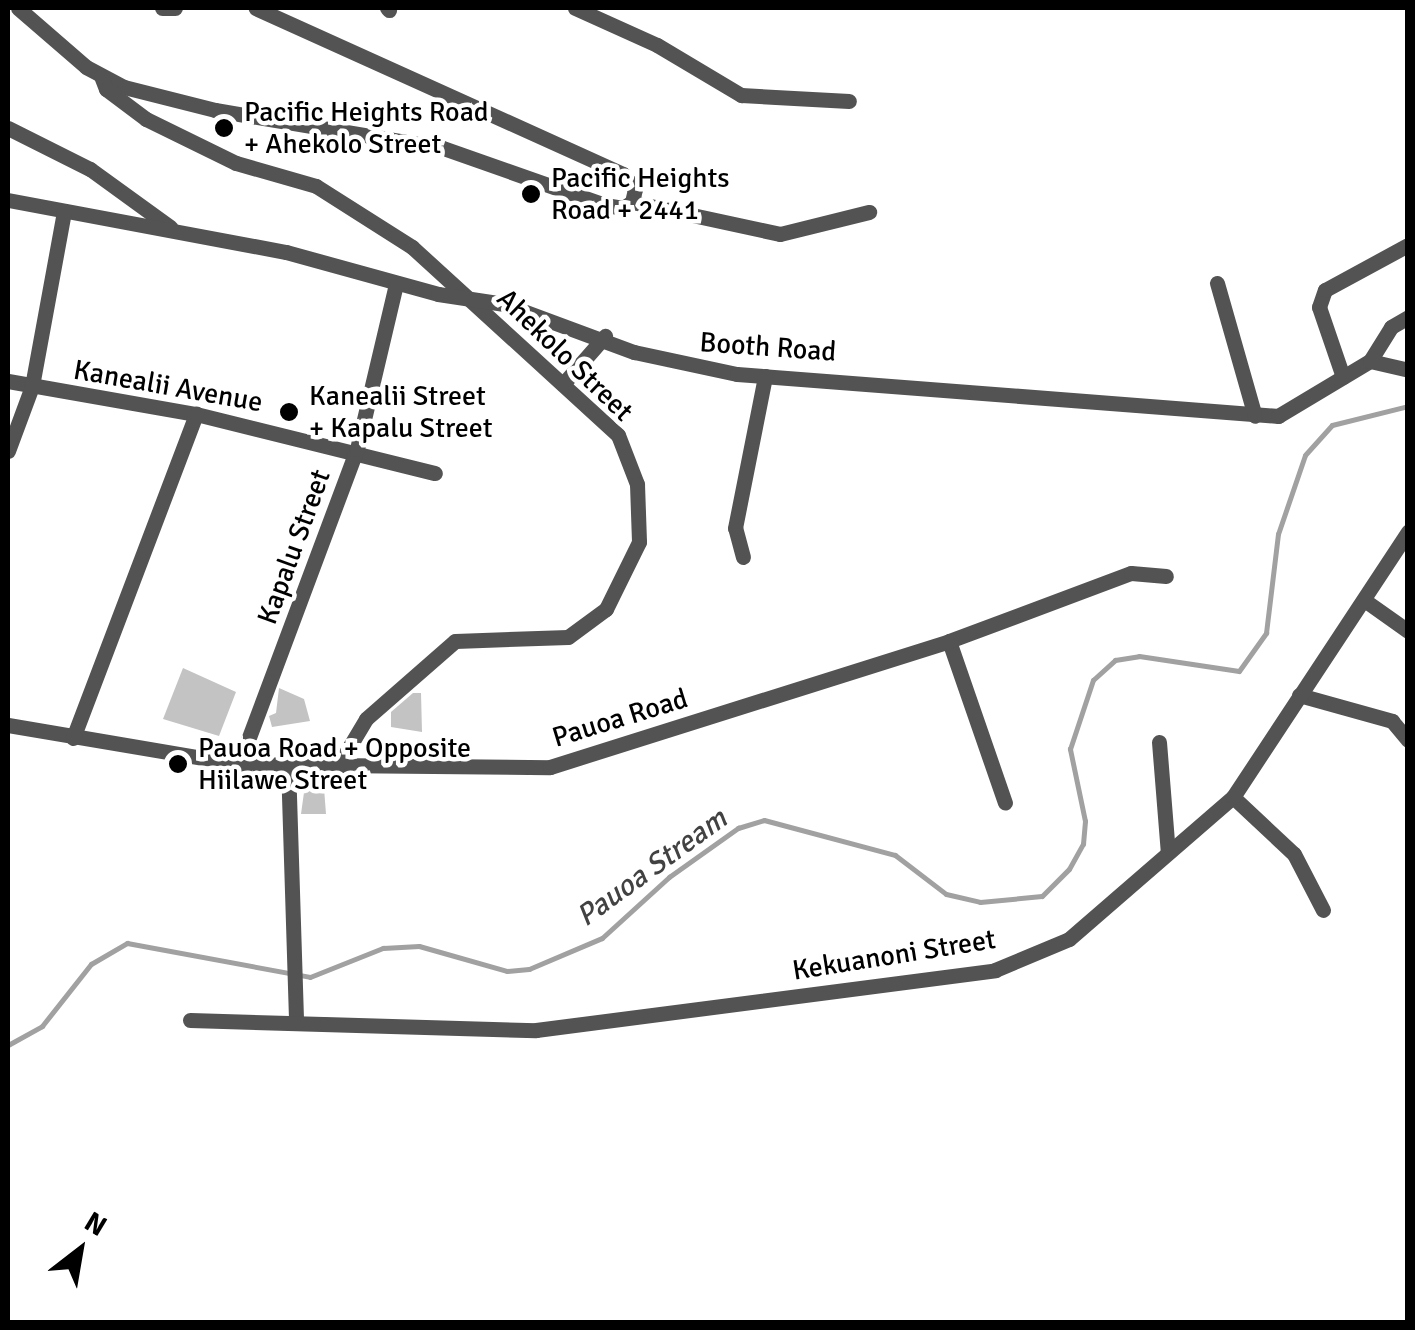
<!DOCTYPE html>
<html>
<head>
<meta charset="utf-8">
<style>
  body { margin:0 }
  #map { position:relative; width:1415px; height:1330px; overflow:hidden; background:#fff; font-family:Signika,sans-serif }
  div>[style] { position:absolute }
  .stream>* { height:5px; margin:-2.5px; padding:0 2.5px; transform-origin:2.5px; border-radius:2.5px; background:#a1a1a1 }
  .building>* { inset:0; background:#c3c3c3 }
  .minor>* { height:15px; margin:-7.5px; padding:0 7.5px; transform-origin:7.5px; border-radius:7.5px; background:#535353 }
  .dots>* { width:28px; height:28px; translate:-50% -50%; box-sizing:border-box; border:5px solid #fff; border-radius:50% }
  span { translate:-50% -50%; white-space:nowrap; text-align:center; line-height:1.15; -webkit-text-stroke:9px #fff; paint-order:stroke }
  .poi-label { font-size:28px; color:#000 }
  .left { translate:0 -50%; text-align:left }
  .street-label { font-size:28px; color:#000 }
  .water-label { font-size:30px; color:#424242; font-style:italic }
  .frame { position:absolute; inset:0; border:10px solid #000; pointer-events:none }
  .north { position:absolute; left:30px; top:1200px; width:100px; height:100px; -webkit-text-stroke:8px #fff; paint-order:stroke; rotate:31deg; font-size:28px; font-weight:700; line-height:40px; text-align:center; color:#000 }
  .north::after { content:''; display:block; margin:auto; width:35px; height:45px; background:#000; clip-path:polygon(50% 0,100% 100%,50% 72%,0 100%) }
</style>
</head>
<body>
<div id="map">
  <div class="stream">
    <i style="left:8px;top:1045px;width:39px;rotate:-29deg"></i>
    <i style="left:42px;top:1026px;width:79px;rotate:-51.7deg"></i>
    <i style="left:91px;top:964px;width:42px;rotate:-30.3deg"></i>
    <i style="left:127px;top:943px;width:186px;rotate:10.5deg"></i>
    <i style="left:310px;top:977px;width:79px;rotate:-21.7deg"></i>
    <i style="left:383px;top:948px;width:36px;rotate:-3deg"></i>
    <i style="left:419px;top:946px;width:91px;rotate:15.9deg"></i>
    <i style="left:507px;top:971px;width:22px;rotate:-5deg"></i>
    <i style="left:529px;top:969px;width:79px;rotate:-23deg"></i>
    <i style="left:602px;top:938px;width:91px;rotate:-42.3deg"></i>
    <i style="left:669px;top:877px;width:85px;rotate:-35.4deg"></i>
    <i style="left:738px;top:828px;width:27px;rotate:-17deg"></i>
    <i style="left:764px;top:820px;width:136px;rotate:15deg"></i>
    <i style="left:895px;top:855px;width:64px;rotate:37.4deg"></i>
    <i style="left:946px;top:894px;width:35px;rotate:13deg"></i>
    <i style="left:980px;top:902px;width:62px;rotate:-5.5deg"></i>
    <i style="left:1042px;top:896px;width:38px;rotate:-45deg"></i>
    <i style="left:1069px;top:869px;width:29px;rotate:-61deg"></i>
    <i style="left:1083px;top:844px;width:23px;rotate:-85deg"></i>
    <i style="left:1085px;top:821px;width:74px;rotate:-101.8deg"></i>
    <i style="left:1070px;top:749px;width:73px;rotate:-71.6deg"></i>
    <i style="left:1093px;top:680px;width:30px;rotate:-42deg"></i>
    <i style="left:1115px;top:660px;width:24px;rotate:-9deg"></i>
    <i style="left:1139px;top:656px;width:101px;rotate:8.5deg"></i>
    <i style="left:1239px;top:671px;width:47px;rotate:-54.6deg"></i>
    <i style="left:1266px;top:633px;width:100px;rotate:-83.1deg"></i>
    <i style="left:1278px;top:534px;width:83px;rotate:-71.1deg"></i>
    <i style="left:1305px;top:455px;width:40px;rotate:-48deg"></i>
    <i style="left:1332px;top:425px;width:78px;rotate:-14deg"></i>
  </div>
  <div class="building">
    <i style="clip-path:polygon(183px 668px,236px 692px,219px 736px,163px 719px)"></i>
    <i style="clip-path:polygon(279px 688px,304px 699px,310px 721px,272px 727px,269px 716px,276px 713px)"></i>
    <i style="clip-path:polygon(413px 693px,421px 693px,422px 732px,391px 727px,391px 712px)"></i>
    <i style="clip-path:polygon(332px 776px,333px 787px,324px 788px,326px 814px,301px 814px,306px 778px)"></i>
  </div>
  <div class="minor">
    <i style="left:18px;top:8px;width:90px;rotate:40.9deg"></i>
    <i style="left:86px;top:67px;width:43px;rotate:27.8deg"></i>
    <i style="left:124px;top:87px;width:94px;rotate:14.2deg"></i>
    <i style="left:215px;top:110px;width:231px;rotate:9.5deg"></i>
    <i style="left:443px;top:148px;width:172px;rotate:19.4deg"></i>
    <i style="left:605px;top:205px;width:18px;rotate:9deg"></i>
    <i style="left:623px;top:208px;width:11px;rotate:-34deg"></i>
    <i style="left:632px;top:202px;width:13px;rotate:-77deg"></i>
    <i style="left:635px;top:189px;width:19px;rotate:-129deg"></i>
    <i style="left:623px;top:174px;width:403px;rotate:-155.7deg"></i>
    <i style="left:162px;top:8px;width:13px"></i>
    <i style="left:387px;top:8px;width:3px;rotate:45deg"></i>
    <i style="left:575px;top:8px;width:90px;rotate:24.3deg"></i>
    <i style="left:657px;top:45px;width:98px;rotate:30.8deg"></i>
    <i style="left:741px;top:95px;width:108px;rotate:3.2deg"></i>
    <i style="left:101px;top:76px;width:14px;rotate:69deg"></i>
    <i style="left:106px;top:89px;width:50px;rotate:36.9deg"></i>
    <i style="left:146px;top:119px;width:100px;rotate:26.1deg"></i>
    <i style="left:236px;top:163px;width:83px;rotate:16deg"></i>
    <i style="left:316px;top:186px;width:114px;rotate:32.4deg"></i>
    <i style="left:412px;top:247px;width:279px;rotate:42.4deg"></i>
    <i style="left:618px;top:435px;width:53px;rotate:68.8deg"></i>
    <i style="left:637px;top:484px;width:58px;rotate:88deg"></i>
    <i style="left:639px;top:542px;width:75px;rotate:116.2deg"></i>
    <i style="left:606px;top:609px;width:47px;rotate:143.6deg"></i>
    <i style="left:568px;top:637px;width:113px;rotate:178deg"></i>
    <i style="left:455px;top:641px;width:118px;rotate:138.8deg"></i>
    <i style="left:366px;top:719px;width:49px;rotate:120.8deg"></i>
    <i style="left:8px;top:128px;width:92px;rotate:26.6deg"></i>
    <i style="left:90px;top:169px;width:99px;rotate:35.9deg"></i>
    <i style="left:8px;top:200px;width:283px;rotate:10.6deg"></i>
    <i style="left:286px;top:252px;width:158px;rotate:15.4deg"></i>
    <i style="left:438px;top:294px;width:67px;rotate:8.6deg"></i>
    <i style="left:504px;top:304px;width:139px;rotate:20.3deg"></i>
    <i style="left:634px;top:352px;width:105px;rotate:12.1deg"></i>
    <i style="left:737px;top:374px;width:543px;rotate:4.44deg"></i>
    <i style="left:1278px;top:416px;width:107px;rotate:-30.9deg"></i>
    <i style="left:1370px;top:361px;width:39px;rotate:13deg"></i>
    <i style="left:632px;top:202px;width:151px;rotate:12.2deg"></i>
    <i style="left:780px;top:234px;width:92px;rotate:-13.9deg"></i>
    <i style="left:1217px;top:283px;width:138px;rotate:74.1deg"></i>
    <i style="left:1370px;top:361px;width:40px;rotate:-58deg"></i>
    <i style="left:1391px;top:327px;width:20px;rotate:-30deg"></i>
    <i style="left:1343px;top:377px;width:74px;rotate:-108.9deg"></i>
    <i style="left:1319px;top:307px;width:18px;rotate:-71deg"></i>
    <i style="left:1325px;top:290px;width:94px;rotate:-28.5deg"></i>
    <i style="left:8px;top:381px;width:191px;rotate:10deg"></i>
    <i style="left:196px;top:414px;width:246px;rotate:13.9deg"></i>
    <i style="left:563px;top:384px;width:64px;rotate:-48.8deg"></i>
    <i style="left:8px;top:451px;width:69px;rotate:-69.7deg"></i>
    <i style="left:32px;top:386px;width:178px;rotate:-79.6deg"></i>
    <i style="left:743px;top:557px;width:30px;rotate:-105deg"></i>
    <i style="left:735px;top:528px;width:155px;rotate:-78.8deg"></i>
    <i style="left:1367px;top:602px;width:50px;rotate:35.3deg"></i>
    <i style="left:949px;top:641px;width:171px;rotate:70.9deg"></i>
    <i style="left:1299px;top:695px;width:97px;rotate:15.6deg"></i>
    <i style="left:1392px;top:721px;width:25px;rotate:50deg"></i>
    <i style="left:8px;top:725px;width:234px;rotate:9.6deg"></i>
    <i style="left:239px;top:764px;width:311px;rotate:0.6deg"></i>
    <i style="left:550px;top:767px;width:418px;rotate:-17.5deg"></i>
    <i style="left:949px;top:641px;width:194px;rotate:-20.5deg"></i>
    <i style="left:1131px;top:573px;width:35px;rotate:5deg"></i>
    <i style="left:73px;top:738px;width:347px;rotate:-69.2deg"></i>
    <i style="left:1159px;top:742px;width:111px;rotate:85.4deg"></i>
    <i style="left:239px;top:764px;width:336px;rotate:-69.5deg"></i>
    <i style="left:357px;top:449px;width:170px;rotate:-76.7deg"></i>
    <i style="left:288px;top:764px;width:255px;rotate:88.2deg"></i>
    <i style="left:1233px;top:797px;width:83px;rotate:43.1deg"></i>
    <i style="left:1294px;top:854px;width:63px;rotate:62.6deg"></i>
    <i style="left:190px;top:1020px;width:346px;rotate:1.7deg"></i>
    <i style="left:536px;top:1030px;width:463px;rotate:-7.4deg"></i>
    <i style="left:995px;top:970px;width:80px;rotate:-22.7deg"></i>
    <i style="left:1069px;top:939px;width:217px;rotate:-40.9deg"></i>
    <i style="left:1233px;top:797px;width:318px;rotate:-56.6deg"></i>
  </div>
  <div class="dots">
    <i style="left:224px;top:128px;background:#000"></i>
    <i style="left:531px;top:194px;background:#000"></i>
    <i style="left:289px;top:412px;background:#000"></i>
    <i style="left:178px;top:764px;background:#000"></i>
  </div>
  <div class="poi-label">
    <span class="left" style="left:244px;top:128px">Pacific Heights Road<br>+ Ahekolo Street</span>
    <span class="left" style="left:551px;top:194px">Pacific Heights<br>Road + 2441</span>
    <span class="left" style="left:309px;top:412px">Kanealii Street<br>+ Kapalu Street</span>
    <span class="left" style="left:198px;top:764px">Pauoa Road + Opposite<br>Hiilawe Street</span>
  </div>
  <div class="street-label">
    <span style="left:768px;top:347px;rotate:4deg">Booth Road</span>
    <span style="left:565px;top:355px;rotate:44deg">Ahekolo Street</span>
    <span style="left:168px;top:386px;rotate:10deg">Kanealii Avenue</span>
    <span style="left:294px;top:547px;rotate:-70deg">Kapalu Street</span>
    <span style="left:620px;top:718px;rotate:-17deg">Pauoa Road</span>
    <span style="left:894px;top:955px;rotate:-9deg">Kekuanoni Street</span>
  </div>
  <div class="water-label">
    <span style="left:652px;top:868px;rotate:-36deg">Pauoa Stream</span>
  </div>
  <div class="frame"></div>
  <div class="north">N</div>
</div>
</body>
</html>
